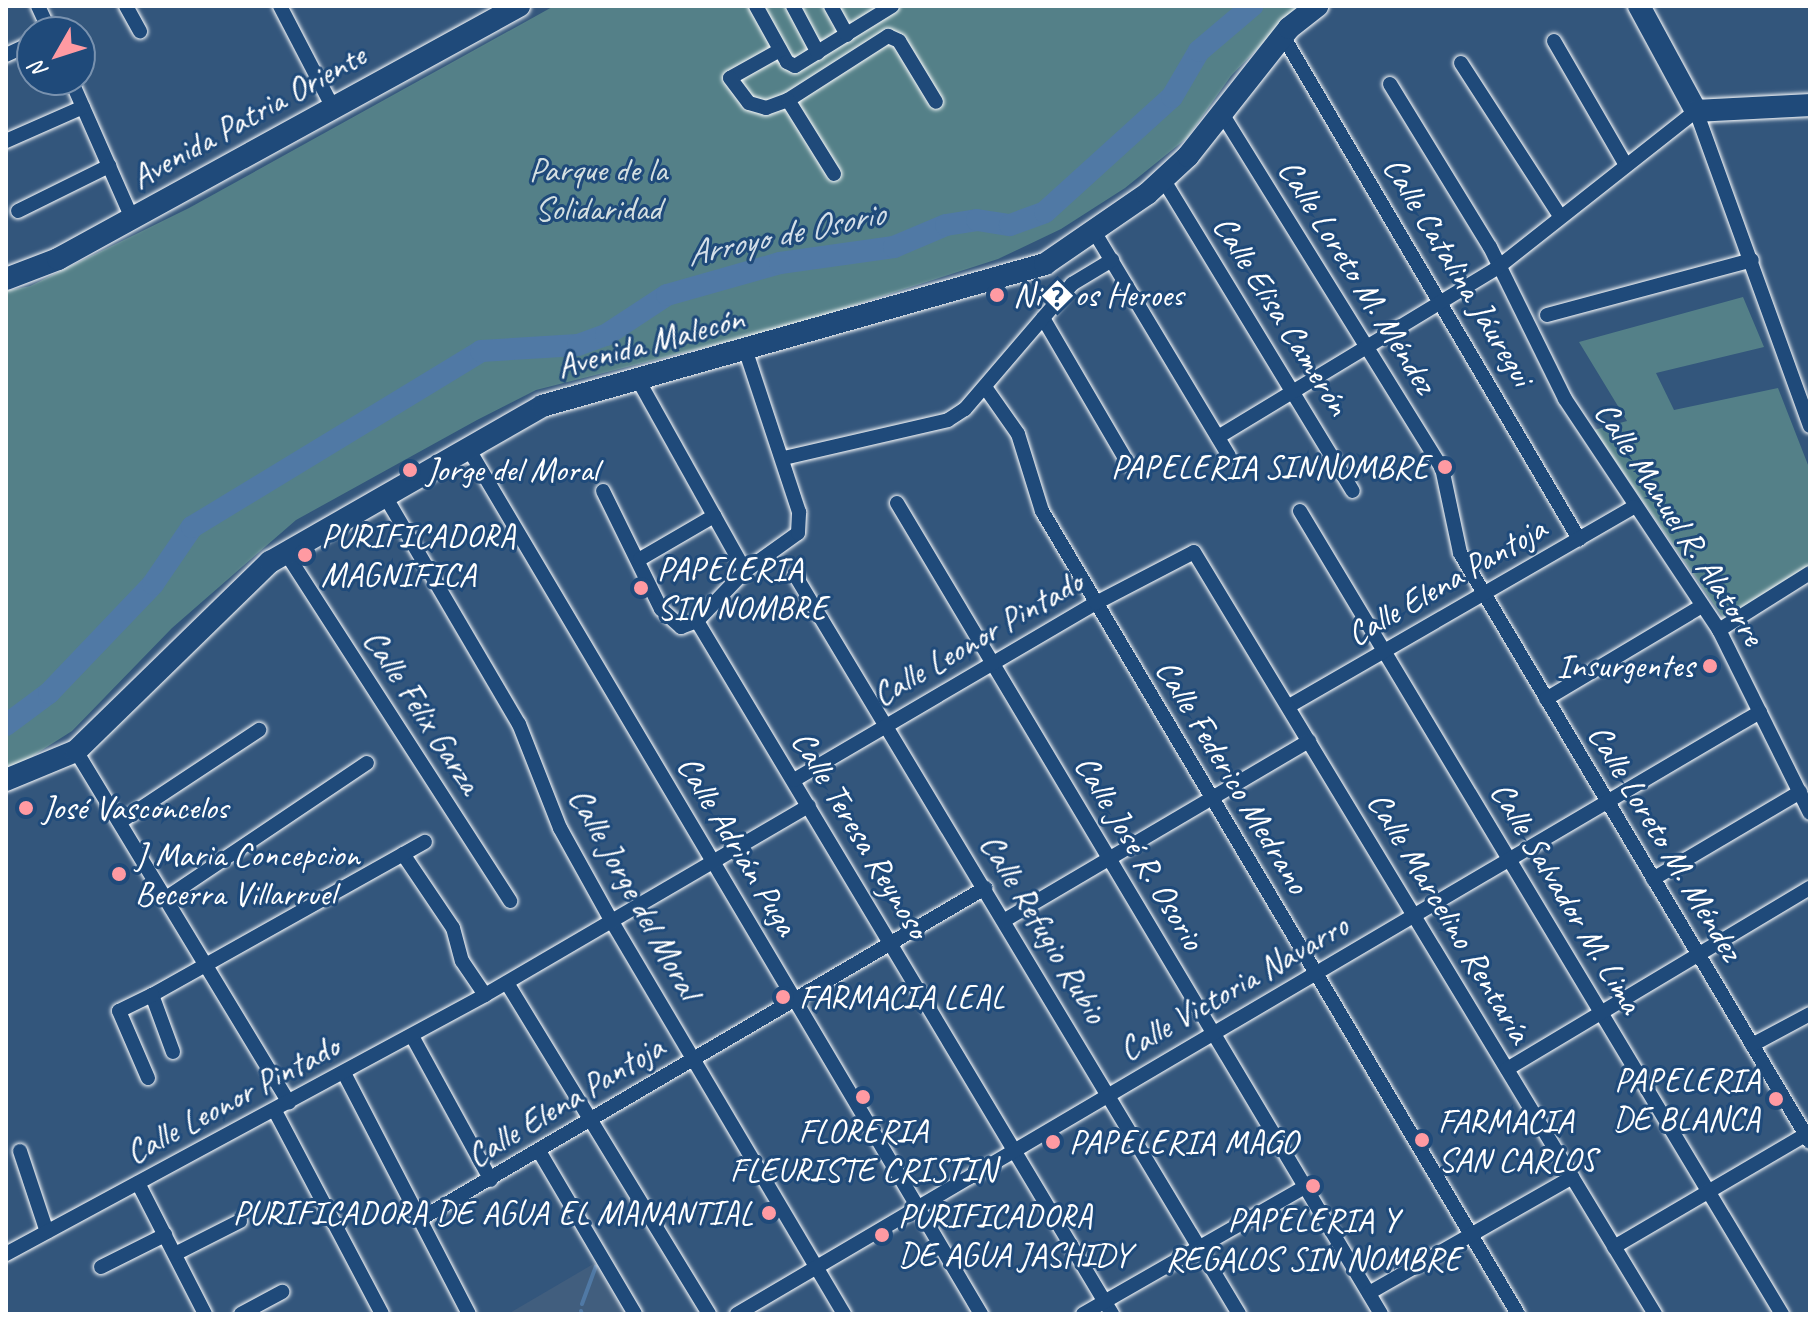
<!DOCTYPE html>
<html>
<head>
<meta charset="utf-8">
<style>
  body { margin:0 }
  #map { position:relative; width:1816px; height:1320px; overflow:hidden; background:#33567c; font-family:Caveat,sans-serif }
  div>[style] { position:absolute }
  .built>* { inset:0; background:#415e7e }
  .green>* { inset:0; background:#548088 }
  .stream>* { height:4px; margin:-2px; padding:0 2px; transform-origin:2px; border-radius:2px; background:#5079a5 }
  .river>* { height:22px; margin:-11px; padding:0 11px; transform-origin:11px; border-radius:11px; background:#5079a5 }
  .roads { filter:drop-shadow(0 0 2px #fff) drop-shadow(0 0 2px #fff) }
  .street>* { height:14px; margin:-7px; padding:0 7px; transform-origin:7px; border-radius:7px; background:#1f4a7a }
  .secondary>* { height:22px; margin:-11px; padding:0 11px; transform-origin:11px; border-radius:11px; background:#1f4a7a }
  .dots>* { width:22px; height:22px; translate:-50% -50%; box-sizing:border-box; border:4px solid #1f4a7a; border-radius:50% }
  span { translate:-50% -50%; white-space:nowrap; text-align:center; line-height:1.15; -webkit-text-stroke:6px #1f4a7a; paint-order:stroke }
  .street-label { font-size:34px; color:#fff }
  .park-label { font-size:34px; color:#d4dfe1 }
  .poi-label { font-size:34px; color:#fff }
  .left { translate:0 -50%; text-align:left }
  .right { translate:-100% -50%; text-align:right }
  .water-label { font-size:36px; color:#d3dee8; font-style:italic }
  .frame { position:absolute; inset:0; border:8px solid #fff; pointer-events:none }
  .north { position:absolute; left:16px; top:16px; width:80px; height:80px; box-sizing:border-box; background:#1f4a7a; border:2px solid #7992af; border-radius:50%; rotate:231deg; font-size:22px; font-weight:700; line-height:32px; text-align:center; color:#fff }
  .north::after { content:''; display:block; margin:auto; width:28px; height:36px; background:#ff9aa2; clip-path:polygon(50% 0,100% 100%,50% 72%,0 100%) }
</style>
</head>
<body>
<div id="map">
  <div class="built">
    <i style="clip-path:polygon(595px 1263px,624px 1314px,508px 1314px)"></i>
  </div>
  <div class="green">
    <i style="clip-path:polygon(554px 6px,1299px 6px,1231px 76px,1187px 138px,1125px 188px,1061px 229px,998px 259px,790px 326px,536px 390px,477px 420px,296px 520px,172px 628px,72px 731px,6px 773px,6px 291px,30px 286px,189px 208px)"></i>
    <i style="clip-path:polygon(1743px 297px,1764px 347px,1656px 373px,1674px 410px,1778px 388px,1810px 470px,1810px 566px,1724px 619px,1594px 430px,1627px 421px,1579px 342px)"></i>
  </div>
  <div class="stream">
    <i style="left:582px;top:1304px;width:40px;rotate:-69.8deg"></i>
    <i style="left:581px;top:1311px;width:3px;rotate:72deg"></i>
  </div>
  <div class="river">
    <i style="left:6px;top:725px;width:54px;rotate:-36.7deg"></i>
    <i style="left:49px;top:693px;width:151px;rotate:-46.3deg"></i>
    <i style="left:153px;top:584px;width:69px;rotate:-55.6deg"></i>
    <i style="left:192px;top:527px;width:338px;rotate:-31.3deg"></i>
    <i style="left:481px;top:351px;width:97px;rotate:-3.5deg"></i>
    <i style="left:578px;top:345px;width:30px;rotate:-20deg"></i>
    <i style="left:606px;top:335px;width:73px;rotate:-33.3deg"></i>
    <i style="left:667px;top:295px;width:117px;rotate:-15.8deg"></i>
    <i style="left:780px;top:263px;width:115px;rotate:-8deg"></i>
    <i style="left:894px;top:247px;width:56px;rotate:-22.9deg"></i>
    <i style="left:946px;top:225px;width:31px;rotate:-9deg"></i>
    <i style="left:977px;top:220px;width:33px;rotate:9deg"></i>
    <i style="left:1010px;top:225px;width:37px;rotate:-20deg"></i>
    <i style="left:1045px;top:212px;width:171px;rotate:-42.2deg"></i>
    <i style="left:1172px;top:97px;width:53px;rotate:-59.6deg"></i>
    <i style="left:1199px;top:51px;width:70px;rotate:-40.3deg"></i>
  </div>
  <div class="roads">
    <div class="street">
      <i style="left:38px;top:6px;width:29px;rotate:65deg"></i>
      <i style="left:126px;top:6px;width:29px;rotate:61deg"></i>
      <i style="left:280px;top:6px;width:115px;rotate:62.5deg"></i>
      <i style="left:756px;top:6px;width:64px;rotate:61deg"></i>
      <i style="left:787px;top:62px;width:9px;rotate:27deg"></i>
      <i style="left:795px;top:66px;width:114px;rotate:-31.7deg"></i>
      <i style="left:793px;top:6px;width:53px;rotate:62deg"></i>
      <i style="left:831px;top:6px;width:33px;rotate:61deg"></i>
      <i style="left:1283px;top:36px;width:584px;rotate:59.52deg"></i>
      <i style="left:1554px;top:41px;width:143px;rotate:59.9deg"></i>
      <i style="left:780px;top:50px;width:57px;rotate:150.8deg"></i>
      <i style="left:730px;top:78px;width:31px;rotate:53deg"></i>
      <i style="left:749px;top:103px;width:18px;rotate:16deg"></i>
      <i style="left:766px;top:108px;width:23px;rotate:-20deg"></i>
      <i style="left:788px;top:100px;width:119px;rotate:-32.6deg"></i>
      <i style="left:888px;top:36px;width:12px;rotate:24deg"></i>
      <i style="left:899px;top:41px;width:71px;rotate:58.8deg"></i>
      <i style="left:6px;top:55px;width:29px;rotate:-25deg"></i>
      <i style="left:1461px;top:63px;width:182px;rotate:57.1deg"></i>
      <i style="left:71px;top:80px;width:151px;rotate:66.2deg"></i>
      <i style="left:1390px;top:84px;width:191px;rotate:58.5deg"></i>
      <i style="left:1490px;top:247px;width:169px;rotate:63.7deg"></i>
      <i style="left:1565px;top:399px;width:278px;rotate:56.3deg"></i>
      <i style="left:1719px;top:630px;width:204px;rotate:63.6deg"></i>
      <i style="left:788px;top:100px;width:87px;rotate:58.1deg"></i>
      <i style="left:1221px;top:112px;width:419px;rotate:58.2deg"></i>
      <i style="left:1442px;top:468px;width:87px;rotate:78deg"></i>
      <i style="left:1460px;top:553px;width:685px;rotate:59.28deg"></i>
      <i style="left:6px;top:141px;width:84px;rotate:-23.8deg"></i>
      <i style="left:1163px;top:179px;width:365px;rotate:58.7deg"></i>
      <i style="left:18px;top:211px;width:102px;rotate:-26.3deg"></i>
      <i style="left:1095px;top:233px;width:260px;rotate:59deg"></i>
      <i style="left:1547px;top:315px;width:212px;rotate:-15deg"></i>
      <i style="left:1043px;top:318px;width:170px;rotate:59.7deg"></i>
      <i style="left:636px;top:376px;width:223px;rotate:60.8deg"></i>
      <i style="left:985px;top:387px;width:57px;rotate:54.9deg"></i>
      <i style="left:1018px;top:434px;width:81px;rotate:72.7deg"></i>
      <i style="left:1042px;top:511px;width:933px;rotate:59.34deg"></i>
      <i style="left:1218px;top:437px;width:326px;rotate:-31.2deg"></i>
      <i style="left:1497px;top:268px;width:253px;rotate:-38.3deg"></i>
      <i style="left:1696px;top:111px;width:335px;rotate:70.1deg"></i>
      <i style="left:468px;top:448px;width:1007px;rotate:59.36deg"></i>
      <i style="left:784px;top:458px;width:168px;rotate:-13deg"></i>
      <i style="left:948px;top:420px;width:20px;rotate:-33deg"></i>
      <i style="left:965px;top:409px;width:165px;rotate:-49.4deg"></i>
      <i style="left:1072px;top:284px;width:47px;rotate:-31deg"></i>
      <i style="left:603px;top:491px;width:131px;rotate:63.8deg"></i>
      <i style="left:661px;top:609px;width:27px;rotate:42deg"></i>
      <i style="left:681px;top:627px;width:17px;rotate:-21deg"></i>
      <i style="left:697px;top:621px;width:69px;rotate:-46.2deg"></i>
      <i style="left:745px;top:571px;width:65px;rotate:-35.6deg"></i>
      <i style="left:798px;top:533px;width:21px;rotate:-87deg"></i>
      <i style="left:799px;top:512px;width:169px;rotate:-108.3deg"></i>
      <i style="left:385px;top:496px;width:264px;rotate:59.6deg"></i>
      <i style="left:519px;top:724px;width:112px;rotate:68.5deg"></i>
      <i style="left:560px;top:828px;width:105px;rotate:61deg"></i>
      <i style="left:611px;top:920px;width:458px;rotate:59.4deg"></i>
      <i style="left:897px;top:503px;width:944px;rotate:59.17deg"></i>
      <i style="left:1300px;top:511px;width:937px;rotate:59.03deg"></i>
      <i style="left:286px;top:553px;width:414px;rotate:57.2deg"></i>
      <i style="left:640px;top:559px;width:86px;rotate:-30.2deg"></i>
      <i style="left:795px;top:575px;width:862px;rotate:59deg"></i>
      <i style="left:697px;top:621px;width:808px;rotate:59.08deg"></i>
      <i style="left:1719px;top:630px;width:107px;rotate:-32.1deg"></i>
      <i style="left:1546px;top:699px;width:182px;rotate:-30.8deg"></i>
      <i style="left:1289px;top:706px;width:398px;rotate:-30deg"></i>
      <i style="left:76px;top:751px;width:411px;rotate:58.8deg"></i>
      <i style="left:794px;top:780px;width:350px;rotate:-30.4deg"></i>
      <i style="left:1096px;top:603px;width:110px;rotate:-27.5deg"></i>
      <i style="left:1194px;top:552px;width:891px;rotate:58.83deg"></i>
      <i style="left:120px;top:822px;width:167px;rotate:-33.5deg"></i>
      <i style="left:403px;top:854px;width:89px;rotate:56deg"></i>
      <i style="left:453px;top:928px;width:34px;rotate:75deg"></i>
      <i style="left:462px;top:961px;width:41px;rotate:55.9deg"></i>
      <i style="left:1653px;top:879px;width:171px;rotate:-30.6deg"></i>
      <i style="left:166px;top:898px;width:242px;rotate:-33.9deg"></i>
      <i style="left:1005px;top:920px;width:353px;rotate:-30.5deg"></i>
      <i style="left:507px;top:983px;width:388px;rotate:58.6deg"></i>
      <i style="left:412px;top:1036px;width:164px;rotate:61.3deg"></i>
      <i style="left:1752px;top:1045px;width:66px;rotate:-28.1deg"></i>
      <i style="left:173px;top:1052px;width:61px;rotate:-110.2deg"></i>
      <i style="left:152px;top:995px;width:313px;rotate:-29.3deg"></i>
      <i style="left:1507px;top:1069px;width:353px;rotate:-30.9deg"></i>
      <i style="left:344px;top:1073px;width:271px;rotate:62.6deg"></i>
      <i style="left:148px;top:1078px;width:73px;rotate:-113.4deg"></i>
      <i style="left:119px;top:1011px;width:37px;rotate:-26deg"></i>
      <i style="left:275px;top:1111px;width:229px;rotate:62.2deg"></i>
      <i style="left:20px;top:1151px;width:85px;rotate:71.6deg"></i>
      <i style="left:539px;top:1151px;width:189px;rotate:59.5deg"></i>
      <i style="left:138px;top:1183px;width:147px;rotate:62.9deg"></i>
      <i style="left:422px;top:1218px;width:653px;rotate:-30.38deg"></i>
      <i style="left:1614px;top:1247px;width:227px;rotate:-30.4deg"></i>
      <i style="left:6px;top:1254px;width:545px;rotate:-28.4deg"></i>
      <i style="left:485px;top:995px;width:375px;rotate:-30.3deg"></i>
      <i style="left:175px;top:1254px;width:73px;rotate:-26.9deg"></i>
      <i style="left:101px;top:1267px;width:72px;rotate:-26.6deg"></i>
      <i style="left:1369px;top:1293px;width:234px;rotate:-29.7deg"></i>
      <i style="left:241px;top:1314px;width:47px;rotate:-28.2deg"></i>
      <i style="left:737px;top:1314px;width:1187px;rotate:-30.48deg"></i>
      <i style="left:1083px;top:1314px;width:256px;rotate:-29.8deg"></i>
    </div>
    <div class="secondary">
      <i style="left:1639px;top:6px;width:119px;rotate:61.5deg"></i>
      <i style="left:1696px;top:111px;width:114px;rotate:-3deg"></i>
      <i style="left:6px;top:279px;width:56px;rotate:-21deg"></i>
      <i style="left:58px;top:259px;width:526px;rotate:-28.76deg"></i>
      <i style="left:6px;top:780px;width:76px;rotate:-22.5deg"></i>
      <i style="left:76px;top:751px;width:271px;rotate:-44.3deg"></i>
      <i style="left:270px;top:562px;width:314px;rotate:-29.8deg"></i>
      <i style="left:542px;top:406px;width:523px;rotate:-15.76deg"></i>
      <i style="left:1045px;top:264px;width:124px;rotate:-34.5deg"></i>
      <i style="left:1147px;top:194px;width:56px;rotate:-42.8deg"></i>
      <i style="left:1188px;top:156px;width:163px;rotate:-51.7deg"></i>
      <i style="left:1289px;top:28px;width:36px;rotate:-38deg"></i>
    </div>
  </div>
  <div class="dots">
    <i style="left:997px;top:295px;background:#ff9aa2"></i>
    <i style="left:1445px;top:467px;background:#ff9aa2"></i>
    <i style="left:410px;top:470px;background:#ff9aa2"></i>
    <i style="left:305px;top:555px;background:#ff9aa2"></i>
    <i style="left:641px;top:588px;background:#ff9aa2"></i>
    <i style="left:1710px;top:666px;background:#ff9aa2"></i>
    <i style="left:26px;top:808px;background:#ff9aa2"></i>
    <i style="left:119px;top:874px;background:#ff9aa2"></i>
    <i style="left:783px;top:997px;background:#ff9aa2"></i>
    <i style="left:863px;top:1097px;background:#ff9aa2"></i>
    <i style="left:1776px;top:1099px;background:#ff9aa2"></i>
    <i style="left:1422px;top:1140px;background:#ff9aa2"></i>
    <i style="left:1053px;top:1142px;background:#ff9aa2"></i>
    <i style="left:1313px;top:1186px;background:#ff9aa2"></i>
    <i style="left:769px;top:1213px;background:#ff9aa2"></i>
    <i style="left:882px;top:1235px;background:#ff9aa2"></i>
  </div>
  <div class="street-label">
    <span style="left:248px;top:116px;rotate:-29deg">Avenida Patria Oriente</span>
    <span style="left:1459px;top:271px;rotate:59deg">Calle Catalina Jáuregui</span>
    <span style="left:1358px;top:276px;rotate:58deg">Calle Loreto M. Méndez</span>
    <span style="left:1282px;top:315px;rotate:58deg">Calle Elisa Camerón</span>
    <span style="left:650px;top:342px;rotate:-15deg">Avenida Malecón</span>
    <span style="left:1680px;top:523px;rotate:57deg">Calle Manuel R. Alatorre</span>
    <span style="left:1446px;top:581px;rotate:-30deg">Calle Elena Pantoja</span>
    <span style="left:977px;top:638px;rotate:-30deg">Calle Leonor Pintado</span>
    <span style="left:423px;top:711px;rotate:57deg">Calle Félix Garza</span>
    <span style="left:1233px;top:776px;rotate:59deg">Calle Federico Medrano</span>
    <span style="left:861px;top:834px;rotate:59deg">Calle Teresa Reynoso</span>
    <span style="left:1666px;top:842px;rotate:59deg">Calle Loreto M. Méndez</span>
    <span style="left:738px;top:845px;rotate:59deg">Calle Adrián Puga</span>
    <span style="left:1140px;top:852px;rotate:59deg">Calle José R. Osorio</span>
    <span style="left:635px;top:893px;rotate:61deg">Calle Jorge del Moral</span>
    <span style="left:1567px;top:897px;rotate:59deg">Calle Salvador M. Lima</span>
    <span style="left:1450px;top:917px;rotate:59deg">Calle Marcelino Rentaría</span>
    <span style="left:1044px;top:928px;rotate:59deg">Calle Refugio Rubio</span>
    <span style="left:1233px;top:987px;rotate:-30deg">Calle Victoria Navarro</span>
    <span style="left:232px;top:1099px;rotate:-28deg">Calle Leonor Pintado</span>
    <span style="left:565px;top:1101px;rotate:-31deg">Calle Elena Pantoja</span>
  </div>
  <div class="park-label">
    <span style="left:598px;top:189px">Parque de la<br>Solidaridad</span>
  </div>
  <div class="poi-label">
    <span class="left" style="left:1013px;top:295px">Ni�os Heroes</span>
    <span class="right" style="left:1429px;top:467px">PAPELERIA SINNOMBRE</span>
    <span class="left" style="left:426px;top:470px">Jorge del Moral</span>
    <span class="left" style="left:321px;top:555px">PURIFICADORA<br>MAGNIFICA</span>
    <span class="left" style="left:657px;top:588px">PAPELERIA<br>SIN NOMBRE</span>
    <span class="right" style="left:1694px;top:666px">Insurgentes</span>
    <span class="left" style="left:42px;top:808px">José Vasconcelos</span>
    <span class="left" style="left:135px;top:874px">J Maria Concepcion<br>Becerra Villarruel</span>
    <span class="left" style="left:799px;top:997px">FARMACIA LEAL</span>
    <span class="right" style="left:1760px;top:1099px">PAPELERIA<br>DE BLANCA</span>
    <span class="left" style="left:1438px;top:1140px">FARMACIA<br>SAN CARLOS</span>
    <span style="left:863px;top:1150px">FLORERIA<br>FLEURISTE CRISTIN</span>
    <span class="left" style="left:1069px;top:1142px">PAPELERIA MAGO</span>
    <span class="right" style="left:753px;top:1213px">PURIFICADORA DE AGUA EL MANANTIAL</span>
    <span class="left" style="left:898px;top:1235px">PURIFICADORA<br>DE AGUA JASHIDY</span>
    <span style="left:1313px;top:1239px">PAPELERIA Y<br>REGALOS SIN NOMBRE</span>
  </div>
  <div class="water-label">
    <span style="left:785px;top:234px;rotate:-12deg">Arroyo de Osorio</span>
  </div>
  <div class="frame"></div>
  <div class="north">N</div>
</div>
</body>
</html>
